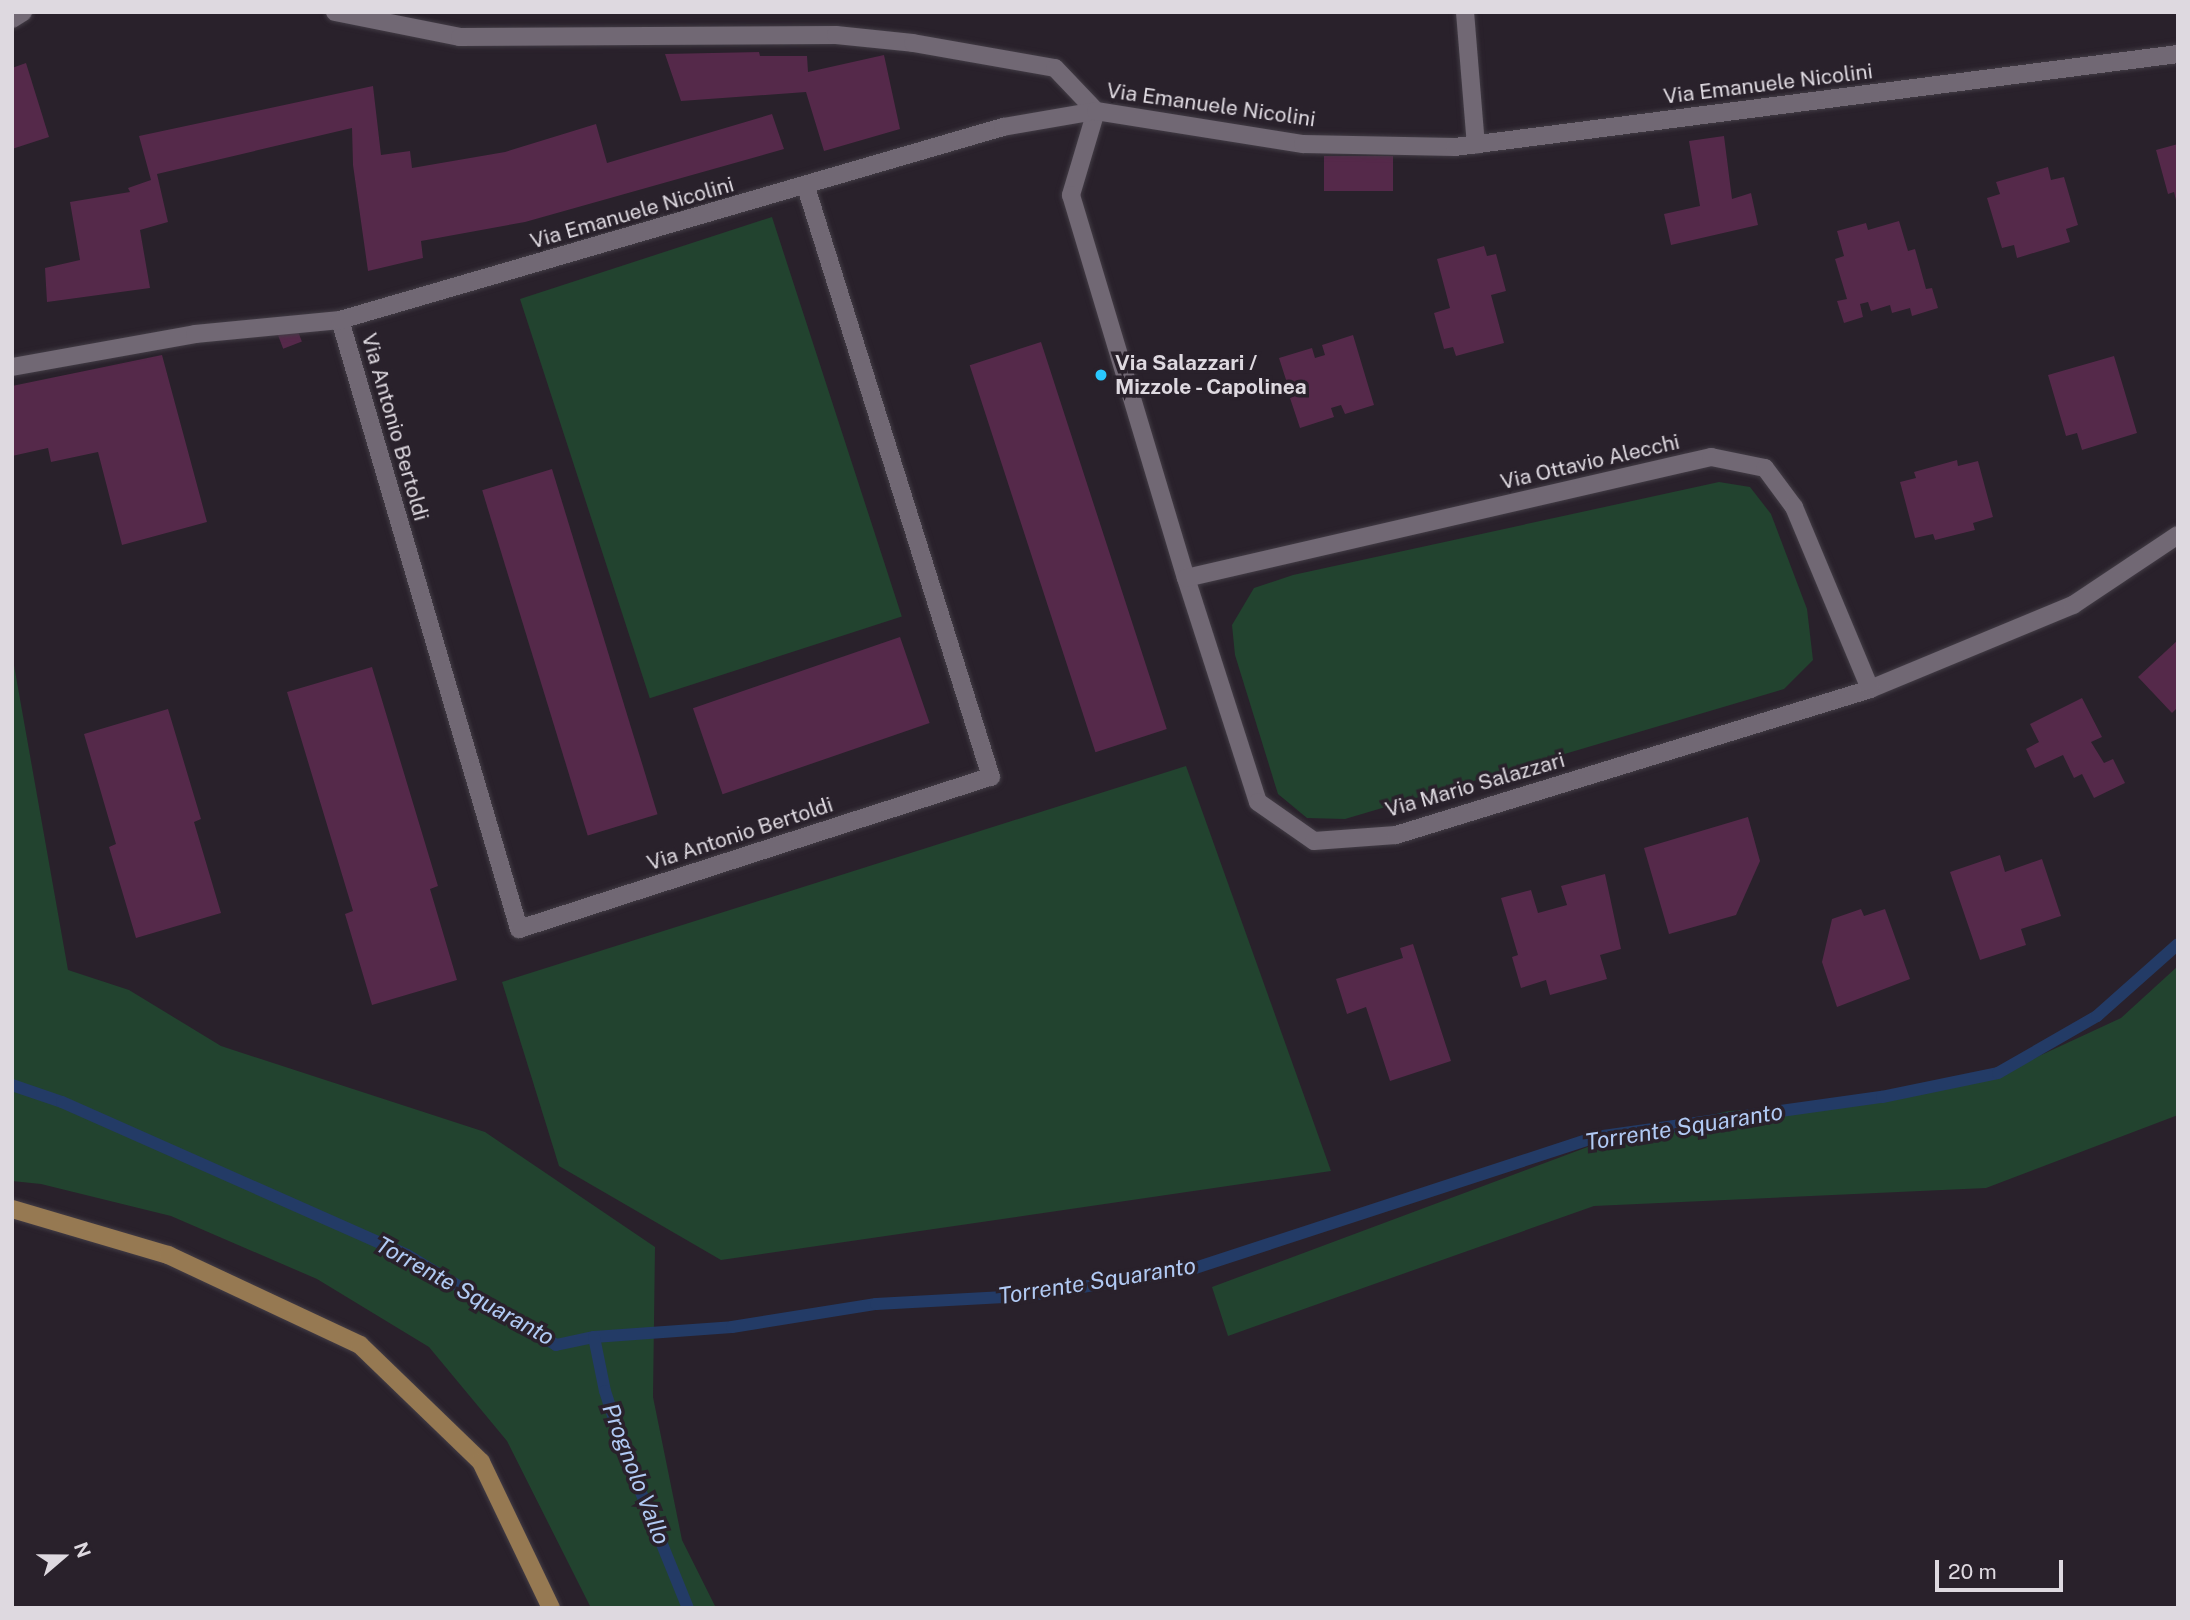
<!DOCTYPE html>
<html>
<head>
<meta charset="utf-8">
<style>
  body { margin:0 }
  #map { position:relative; width:2190px; height:1620px; overflow:hidden; background:#29212b; font-family:"Public Sans",sans-serif }
  div>[style] { position:absolute }
  .green>* { inset:0; background:#22432f; transform-origin:0 0 }
  .stream>* { height:12px; margin:-6px; padding:0 6px; transform-origin:6px; border-radius:6px; background:#233b66 }
  .building>* { inset:0; background:#55294a; transform-origin:0 0 }
  .roads { filter:drop-shadow(0 0 2px #423c45) drop-shadow(0 0 2px #423c45) }
  .street>* { height:18px; margin:-9px; padding:0 9px; transform-origin:9px; border-radius:9px; background:#716874 }
  .secondary>* { height:18px; margin:-9px; padding:0 9px; transform-origin:9px; border-radius:9px; background:#967952 }
  .dots>* { width:19px; height:19px; translate:-50% -50%; box-sizing:border-box; border:4px solid #29212b; border-radius:50% }
  span { translate:-50% -50%; white-space:nowrap; text-align:center; line-height:1.15; -webkit-text-stroke:7px #29212b; paint-order:stroke }
  .street-label { font-size:21px; color:#ded9e0 }
  .poi-label { font-size:21px; color:#ded9e0; font-weight:700 }
  .left { translate:0 -50%; text-align:left }
  .water-label { font-size:23px; color:#b1caf4; font-style:italic }
  .frame { position:absolute; inset:0; border:14px solid #ded9e0; pointer-events:none }
  .north { position:absolute; left:28px; top:1522px; width:70px; height:70px; -webkit-text-stroke:5px #29212b; paint-order:stroke; rotate:70deg; font-size:19px; font-weight:700; line-height:28px; text-align:center; color:#ded9e0 }
  .north::after { content:''; display:block; margin:auto; width:24px; height:32px; background:#ded9e0; clip-path:polygon(50% 0,100% 100%,50% 72%,0 100%) }
  .scale { position:absolute; left:1935px; top:1560px; width:128px; height:32px; box-sizing:border-box; border:4px solid #ded9e0; border-top:0; padding-left:9px; font-size:21px; line-height:24px; white-space:nowrap; color:#ded9e0; -webkit-text-stroke:5px #29212b; paint-order:stroke }
</style>
</head>
<body>
<div id="map">
  <div class="green">
    <i style="left:772px;top:217px;width:420px;height:265px;rotate:72deg"></i>
    <i style="clip-path:polygon(1719px 482px,1750px 487px,1771px 514px,1807px 609px,1813px 660px,1784px 689px,1345px 819px,1307px 818px,1278px 794px,1235px 655px,1232px 625px,1254px 588px,1293px 575px)"></i>
    <i style="clip-path:polygon(12px 654px,68px 970px,129px 990px,221px 1046px,485px 1132px,655px 1247px,653px 1397px,682px 1540px,716px 1608px,591px 1608px,507px 1441px,429px 1347px,317px 1279px,171px 1216px,41px 1184px,12px 1181px)"></i>
    <i style="clip-path:polygon(1186px 766px,1331px 1171px,721px 1260px,559px 1166px,502px 982px)"></i>
    <i style="clip-path:polygon(2178px 966px,2178px 1115px,1986px 1188px,1594px 1206px,1228px 1336px,1212px 1287px,1593px 1145px,1728px 1111px,1835px 1106px,2000px 1074px,2121px 1018px)"></i>
  </div>
  <div class="stream">
    <i style="left:12px;top:1085px;width:53px;rotate:18.8deg"></i>
    <i style="left:62px;top:1102px;width:377px;rotate:23.9deg"></i>
    <i style="left:407px;top:1255px;width:174px;rotate:31.1deg"></i>
    <i style="left:556px;top:1345px;width:39px;rotate:-12deg"></i>
    <i style="left:594px;top:1337px;width:138px;rotate:-4.1deg"></i>
    <i style="left:732px;top:1327px;width:146px;rotate:-9.1deg"></i>
    <i style="left:876px;top:1304px;width:150px;rotate:-3.1deg"></i>
    <i style="left:1026px;top:1296px;width:165px;rotate:-9.1deg"></i>
    <i style="left:1189px;top:1270px;width:428px;rotate:-18.1deg"></i>
    <i style="left:1596px;top:1137px;width:289px;rotate:-8deg"></i>
    <i style="left:1882px;top:1097px;width:118px;rotate:-11.7deg"></i>
    <i style="left:1998px;top:1073px;width:114px;rotate:-29.9deg"></i>
    <i style="left:2097px;top:1016px;width:108px;rotate:-41.6deg"></i>
    <i style="left:594px;top:1337px;width:55px;rotate:78.5deg"></i>
    <i style="left:605px;top:1391px;width:65px;rotate:72.1deg"></i>
    <i style="left:625px;top:1453px;width:167px;rotate:67.9deg"></i>
  </div>
  <div class="building">
    <i style="clip-path:polygon(759px 52px,760px 56px,807px 56px,808px 72px,884px 55px,900px 129px,824px 151px,806px 92px,681px 101px,665px 54px)"></i>
    <i style="clip-path:polygon(26px 63px,49px 137px,12px 149px,12px 68px)"></i>
    <i style="clip-path:polygon(373px 86px,381px 155px,410px 151px,412px 168px,505px 152px,596px 124px,607px 163px,772px 114px,784px 149px,525px 222px,421px 241px,423px 258px,368px 271px,353px 165px,352px 128px,157px 174px,168px 222px,140px 230px,150px 288px,47px 302px,45px 268px,80px 260px,70px 202px,130px 192px,128px 188px,151px 180px,139px 136px)"></i>
    <i style="clip-path:polygon(1724px 136px,1732px 199px,1751px 193px,1758px 225px,1671px 245px,1664px 214px,1700px 206px,1689px 141px)"></i>
    <i style="clip-path:polygon(2178px 144px,2178px 204px,2177px 204px,2174px 192px,2168px 194px,2156px 150px)"></i>
    <i style="left:1324px;top:156px;width:69px;height:35px"></i>
    <i style="clip-path:polygon(2048px 167px,2051px 180px,2064px 177px,2078px 225px,2066px 229px,2070px 242px,2017px 258px,2014px 245px,2002px 248px,1987px 198px,2000px 194px,1996px 182px)"></i>
    <i style="clip-path:polygon(1899px 221px,1908px 251px,1915px 249px,1926px 289px,1932px 288px,1938px 308px,1912px 316px,1910px 308px,1892px 313px,1890px 305px,1871px 311px,1868px 302px,1860px 304px,1863px 317px,1844px 323px,1837px 301px,1847px 299px,1835px 259px,1844px 256px,1837px 231px,1866px 223px,1868px 230px)"></i>
    <i style="clip-path:polygon(1484px 246px,1487px 256px,1496px 254px,1506px 291px,1491px 295px,1504px 343px,1456px 356px,1453px 347px,1444px 349px,1434px 313px,1450px 308px,1437px 259px)"></i>
    <i style="left:294px;top:321px;width:22px;height:20px;rotate:69deg"></i>
    <i style="clip-path:polygon(1353px 335px,1374px 405px,1345px 414px,1341px 405px,1331px 408px,1334px 417px,1300px 428px,1290px 398px,1301px 394px,1298px 383px,1288px 386px,1279px 358px,1312px 348px,1315px 358px,1325px 355px,1322px 345px)"></i>
    <i style="left:1041px;top:342px;width:407px;height:75px;rotate:72deg"></i>
    <i style="clip-path:polygon(162px 355px,207px 522px,122px 545px,98px 452px,51px 462px,48px 448px,12px 456px,12px 386px)"></i>
    <i style="clip-path:polygon(2114px 356px,2137px 433px,2082px 450px,2077px 433px,2066px 436px,2048px 375px)"></i>
    <i style="clip-path:polygon(1957px 460px,1958px 466px,1978px 461px,1993px 517px,1973px 523px,1975px 530px,1935px 540px,1933px 534px,1915px 538px,1900px 482px,1916px 478px,1914px 472px)"></i>
    <i style="left:552px;top:469px;width:361px;height:73px;rotate:73deg"></i>
    <i style="left:900px;top:637px;width:91px;height:219px;rotate:71deg"></i>
    <i style="clip-path:polygon(2178px 640px,2178px 707px,2172px 713px,2138px 677px)"></i>
    <i style="clip-path:polygon(372px 667px,438px 886px,430px 889px,457px 980px,372px 1005px,345px 914px,353px 911px,287px 692px)"></i>
    <i style="clip-path:polygon(2082px 698px,2102px 737px,2091px 742px,2104px 763px,2113px 759px,2125px 783px,2094px 798px,2082px 774px,2074px 778px,2063px 755px,2035px 768px,2026px 749px,2039px 742px,2030px 724px)"></i>
    <i style="clip-path:polygon(168px 709px,201px 819px,194px 822px,221px 913px,136px 938px,109px 847px,116px 844px,84px 734px)"></i>
    <i style="clip-path:polygon(1748px 817px,1760px 861px,1736px 915px,1669px 934px,1644px 848px)"></i>
    <i style="clip-path:polygon(2000px 855px,2005px 872px,2042px 859px,2061px 916px,2021px 929px,2026px 945px,1980px 960px,1950px 872px)"></i>
    <i style="clip-path:polygon(1605px 874px,1621px 949px,1600px 955px,1607px 979px,1550px 995px,1546px 980px,1521px 988px,1512px 957px,1518px 955px,1501px 898px,1531px 890px,1538px 913px,1567px 905px,1561px 886px)"></i>
    <i style="clip-path:polygon(1861px 909px,1864px 916px,1885px 909px,1910px 979px,1837px 1007px,1822px 962px,1832px 919px)"></i>
    <i style="clip-path:polygon(1413px 944px,1451px 1061px,1390px 1081px,1366px 1007px,1347px 1014px,1336px 979px,1403px 958px,1400px 948px)"></i>
  </div>
  <div class="roads">
    <div class="street">
      <i style="left:335px;top:12px;width:127px;rotate:11.3deg"></i>
      <i style="left:460px;top:37px;width:376px;rotate:-0.3deg"></i>
      <i style="left:836px;top:35px;width:77px;rotate:5.9deg"></i>
      <i style="left:913px;top:43px;width:144px;rotate:10deg"></i>
      <i style="left:1055px;top:68px;width:59px;rotate:46.4deg"></i>
      <i style="left:1465px;top:12px;width:133px;rotate:85.3deg"></i>
      <i style="left:12px;top:19px;width:13px;rotate:-32deg"></i>
      <i style="left:1096px;top:111px;width:88px;rotate:106.6deg"></i>
      <i style="left:1071px;top:195px;width:400px;rotate:73.3deg"></i>
      <i style="left:1186px;top:578px;width:235px;rotate:72.2deg"></i>
      <i style="left:1258px;top:802px;width:68px;rotate:34.9deg"></i>
      <i style="left:1314px;top:841px;width:82px;rotate:-4.2deg"></i>
      <i style="left:1396px;top:835px;width:496px;rotate:-17.1deg"></i>
      <i style="left:1870px;top:689px;width:220px;rotate:-22.5deg"></i>
      <i style="left:2073px;top:605px;width:126px;rotate:-33.7deg"></i>
      <i style="left:340px;top:320px;width:635px;rotate:73.62deg"></i>
      <i style="left:519px;top:929px;width:496px;rotate:-17.9deg"></i>
      <i style="left:991px;top:777px;width:618px;rotate:-107.41deg"></i>
      <i style="left:12px;top:367px;width:186px;rotate:-10.2deg"></i>
      <i style="left:195px;top:334px;width:146px;rotate:-5.5deg"></i>
      <i style="left:340px;top:320px;width:691px;rotate:-16.23deg"></i>
      <i style="left:1003px;top:127px;width:94px;rotate:-9.8deg"></i>
      <i style="left:1096px;top:111px;width:210px;rotate:9.1deg"></i>
      <i style="left:1303px;top:144px;width:152px;rotate:1.1deg"></i>
      <i style="left:1455px;top:147px;width:729px;rotate:-7.33deg"></i>
      <i style="left:1186px;top:578px;width:539px;rotate:-12.98deg"></i>
      <i style="left:1711px;top:457px;width:55px;rotate:11.5deg"></i>
      <i style="left:1765px;top:468px;width:49px;rotate:53.4deg"></i>
      <i style="left:1794px;top:507px;width:197px;rotate:67.3deg"></i>
    </div>
    <div class="secondary">
      <i style="left:12px;top:1209px;width:163px;rotate:16.4deg"></i>
      <i style="left:168px;top:1255px;width:212px;rotate:25.1deg"></i>
      <i style="left:360px;top:1345px;width:168px;rotate:44deg"></i>
      <i style="left:481px;top:1462px;width:162px;rotate:64.4deg"></i>
    </div>
  </div>
  <div class="dots">
    <i style="left:1101px;top:375px;background:#29c8ff"></i>
  </div>
  <div class="street-label">
    <span style="left:1768px;top:84px;rotate:-7deg">Via Emanuele Nicolini</span>
    <span style="left:1211px;top:105px;rotate:8deg">Via Emanuele Nicolini</span>
    <span style="left:632px;top:213px;rotate:-16deg">Via Emanuele Nicolini</span>
    <span style="left:395px;top:427px;rotate:74deg">Via Antonio Bertoldi</span>
    <span style="left:1590px;top:462px;rotate:-13deg">Via Ottavio Alecchi</span>
    <span style="left:1475px;top:785px;rotate:-16deg">Via Mario Salazzari</span>
    <span style="left:740px;top:834px;rotate:-18deg">Via Antonio Bertoldi</span>
  </div>
  <div class="poi-label">
    <span class="left" style="left:1115px;top:375px">Via Salazzari /<br>Mizzole - Capolinea</span>
  </div>
  <div class="water-label">
    <span style="left:1684px;top:1127px;rotate:-9deg">Torrente Squaranto</span>
    <span style="left:1097px;top:1281px;rotate:-9deg">Torrente Squaranto</span>
    <span style="left:465px;top:1291px;rotate:29deg">Torrente Squaranto</span>
    <span style="left:636px;top:1474px;rotate:69deg">Prognolo Vallo</span>
  </div>
  <div class="frame"></div>
  <div class="north">N</div>
  <div class="scale">20 m</div>
</div>
</body>
</html>
